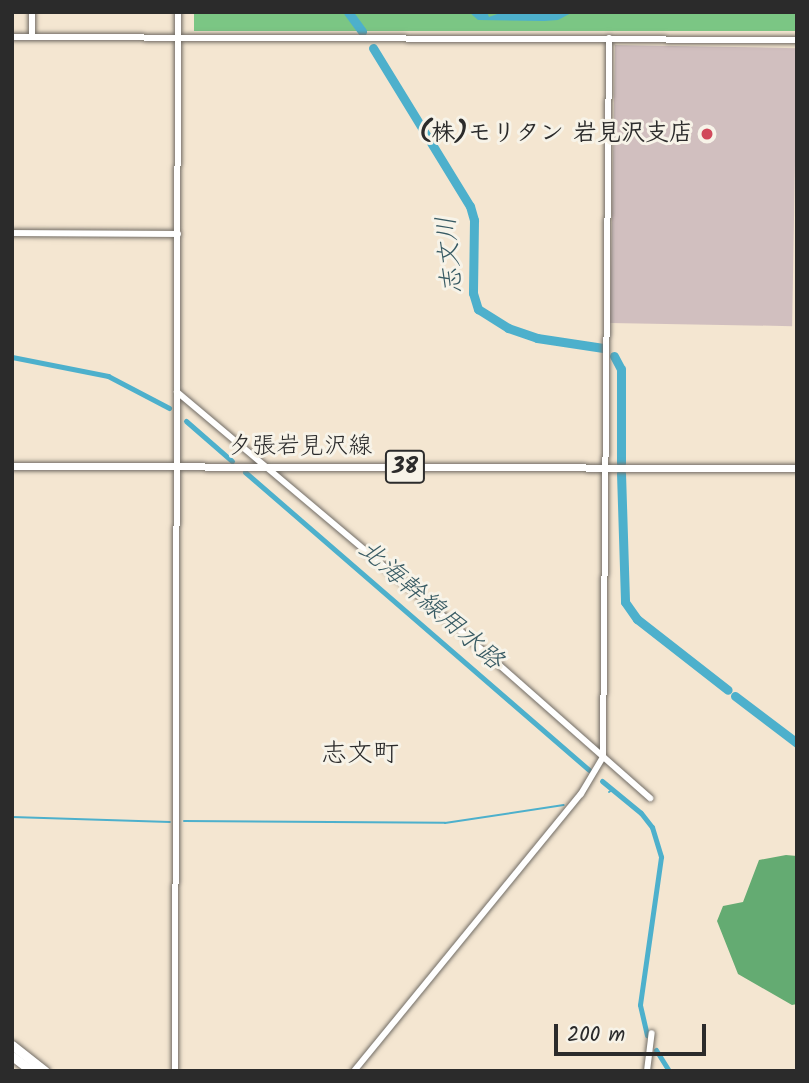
<!DOCTYPE html>
<html>
<head>
<meta charset="utf-8">
<style>
  body { margin:0 }
  #map { position:relative; width:809px; height:1083px; overflow:hidden; background:#f4e6d1; font-family:Kalam,"Klee One",sans-serif }
  div>[style] { position:absolute }
  .industrial>* { inset:0; background:#d1bfbf; transform-origin:0 0 }
  .green>* { inset:0; background:#7bc684; transform-origin:0 0 }
  .forest>* { inset:0; background:#64ab72 }
  .water>* { inset:0; background:#4db0cc }
  .stream>* { height:2px; margin:-1px; padding:0 1px; transform-origin:1px; border-radius:1px; background:#4db0cc }
  .canal>* { height:5px; margin:-2.5px; padding:0 2.5px; transform-origin:2.5px; border-radius:2.5px; background:#4db0cc }
  .river>* { height:9px; margin:-4.5px; padding:0 4.5px; transform-origin:4.5px; border-radius:4.5px; background:#4db0cc }
  .roads { filter:drop-shadow(0 0 2px #716c65) drop-shadow(0 0 2px #716c65) }
  .minor>* { height:6px; margin:-3px; padding:0 3px; transform-origin:3px; border-radius:3px; background:#fff }
  .major>* { height:7px; margin:-3.5px; padding:0 3.5px; transform-origin:3.5px; border-radius:3.5px; background:#fff }
  .highway>* { height:9px; margin:-4.5px; padding:0 4.5px; transform-origin:4.5px; border-radius:4.5px; background:#fff }
  .dots>* { width:19px; height:19px; translate:-50% -50%; box-sizing:border-box; border:4px solid #f7f3e8; border-radius:50% }
  span { translate:-50% -50%; white-space:nowrap; text-align:center; line-height:1.15; -webkit-text-stroke:6px #f7f3e8; paint-order:stroke }
  .shield-label span { padding:2px 5px; background:#f7f3e8; border:2px solid; border-radius:5px; -webkit-text-stroke-width:0 }
  .shield-label { font-size:23px; color:#2b2b2b; font-weight:700 }
  .poi-label { font-size:24px; color:#2b2b2b; font-weight:700 }
  .right { translate:-100% -50%; text-align:right }
  .street-label { font-size:24px; color:#2b2b2b }
  .water-label { font-size:26px; color:#375a63; font-style:italic }
  .neighbourhood-label { font-size:26px; color:#2b2b2b }
  .frame { position:absolute; inset:0; border:14px solid #2b2b2b; pointer-events:none }
  .scale { position:absolute; left:554px; top:1024px; width:152px; height:32px; box-sizing:border-box; border:4px solid #2b2b2b; border-top:0; padding-left:9px; font-size:21px; line-height:24px; white-space:nowrap; color:#2b2b2b; -webkit-text-stroke:5px #f7f3e8; paint-order:stroke }
</style>
</head>
<body>
<div id="map">
  <div class="industrial">
    <i style="left:615px;top:45px;width:182px;height:278px;rotate:1deg"></i>
  </div>
  <div class="green">
    <i style="left:194px;top:12px;width:603px;height:19px"></i>
  </div>
  <div class="forest">
    <i style="clip-path:polygon(786px 855px,797px 856px,797px 1004px,792px 1005px,738px 974px,717px 921px,723px 906px,743px 902px,759px 860px)"></i>
  </div>
  <div class="water">
    <i style="clip-path:polygon(469px 12px,487px 12px,489px 17px,503px 12px,573px 12px,558px 20px,544px 21px,478px 20px)"></i>
  </div>
  <div class="stream">
    <i style="left:351px;top:12px;width:4px;rotate:63deg"></i>
    <i style="left:609px;top:792px;width:4px;rotate:-34deg"></i>
    <i style="left:12px;top:817px;width:158px;rotate:1.8deg"></i>
    <i style="left:184px;top:821px;width:261px;rotate:0.4deg"></i>
    <i style="left:445px;top:823px;width:120px;rotate:-8.6deg"></i>
  </div>
  <div class="canal">
    <i style="left:12px;top:357px;width:98px;rotate:11.2deg"></i>
    <i style="left:108px;top:376px;width:69px;rotate:27.7deg"></i>
    <i style="left:186px;top:421px;width:61px;rotate:41deg"></i>
    <i style="left:245px;top:472px;width:455px;rotate:40.9deg"></i>
    <i style="left:602px;top:781px;width:50px;rotate:39.4deg"></i>
    <i style="left:641px;top:813px;width:18px;rotate:52deg"></i>
    <i style="left:652px;top:827px;width:31px;rotate:73deg"></i>
    <i style="left:661px;top:857px;width:149px;rotate:98.1deg"></i>
    <i style="left:640px;top:1005px;width:31px;rotate:77deg"></i>
    <i style="left:656px;top:1050px;width:25px;rotate:58deg"></i>
  </div>
  <div class="river">
    <i style="left:348px;top:12px;width:24px;rotate:54deg"></i>
    <i style="left:373px;top:48px;width:185px;rotate:58.5deg"></i>
    <i style="left:470px;top:206px;width:15px;rotate:74deg"></i>
    <i style="left:474px;top:220px;width:73px;rotate:90.8deg"></i>
    <i style="left:473px;top:293px;width:17px;rotate:73deg"></i>
    <i style="left:478px;top:309px;width:36px;rotate:32deg"></i>
    <i style="left:508px;top:328px;width:31px;rotate:19deg"></i>
    <i style="left:537px;top:338px;width:67px;rotate:8.6deg"></i>
    <i style="left:614px;top:356px;width:15px;rotate:62deg"></i>
    <i style="left:621px;top:369px;width:94px;rotate:90deg"></i>
    <i style="left:621px;top:473px;width:129px;rotate:88.2deg"></i>
    <i style="left:625px;top:602px;width:21px;rotate:55deg"></i>
    <i style="left:637px;top:619px;width:115px;rotate:38deg"></i>
    <i style="left:735px;top:696px;width:78px;rotate:37.2deg"></i>
  </div>
  <div class="roads">
    <div class="minor">
      <i style="left:32px;top:12px;width:25px;rotate:90deg"></i>
      <i style="left:12px;top:37px;width:785px;rotate:0.22deg"></i>
      <i style="left:12px;top:233px;width:166px;rotate:0.3deg"></i>
      <i style="left:177px;top:392px;width:353px;rotate:40.1deg"></i>
      <i style="left:447px;top:619px;width:271px;rotate:41.4deg"></i>
      <i style="left:175px;top:1071px;width:1059px;rotate:-89.84deg"></i>
      <i style="left:354px;top:1071px;width:358px;rotate:-50.7deg"></i>
      <i style="left:581px;top:794px;width:43px;rotate:-59.3deg"></i>
      <i style="left:603px;top:757px;width:719px;rotate:-89.52deg"></i>
      <i style="left:647px;top:1071px;width:38px;rotate:-83deg"></i>
    </div>
    <div class="major">
      <i style="left:12px;top:466px;width:785px;rotate:0.15deg"></i>
    </div>
    <div class="highway">
      <i style="left:12px;top:1045px;width:42px;rotate:38.2deg"></i>
      <i style="left:12px;top:1056px;width:25px;rotate:37deg"></i>
    </div>
  </div>
  <div class="dots">
    <i style="left:707px;top:134px;background:#d1495b"></i>
  </div>
  <div class="shield-label">
    <span style="left:405px;top:467px">38</span>
  </div>
  <div class="poi-label">
    <span class="right" style="left:693px;top:134px">(株)モリタン 岩見沢支店</span>
  </div>
  <div class="street-label">
    <span style="left:300px;top:447px">夕張岩見沢線</span>
  </div>
  <div class="water-label">
    <span style="left:451px;top:255px;rotate:-95deg">志文川</span>
    <span style="left:430px;top:606px;rotate:41deg">北海幹線用水路</span>
  </div>
  <div class="neighbourhood-label">
    <span style="left:360px;top:755px">志文町</span>
  </div>
  <div class="frame"></div>
  <div class="scale">200 m</div>
</div>
</body>
</html>
